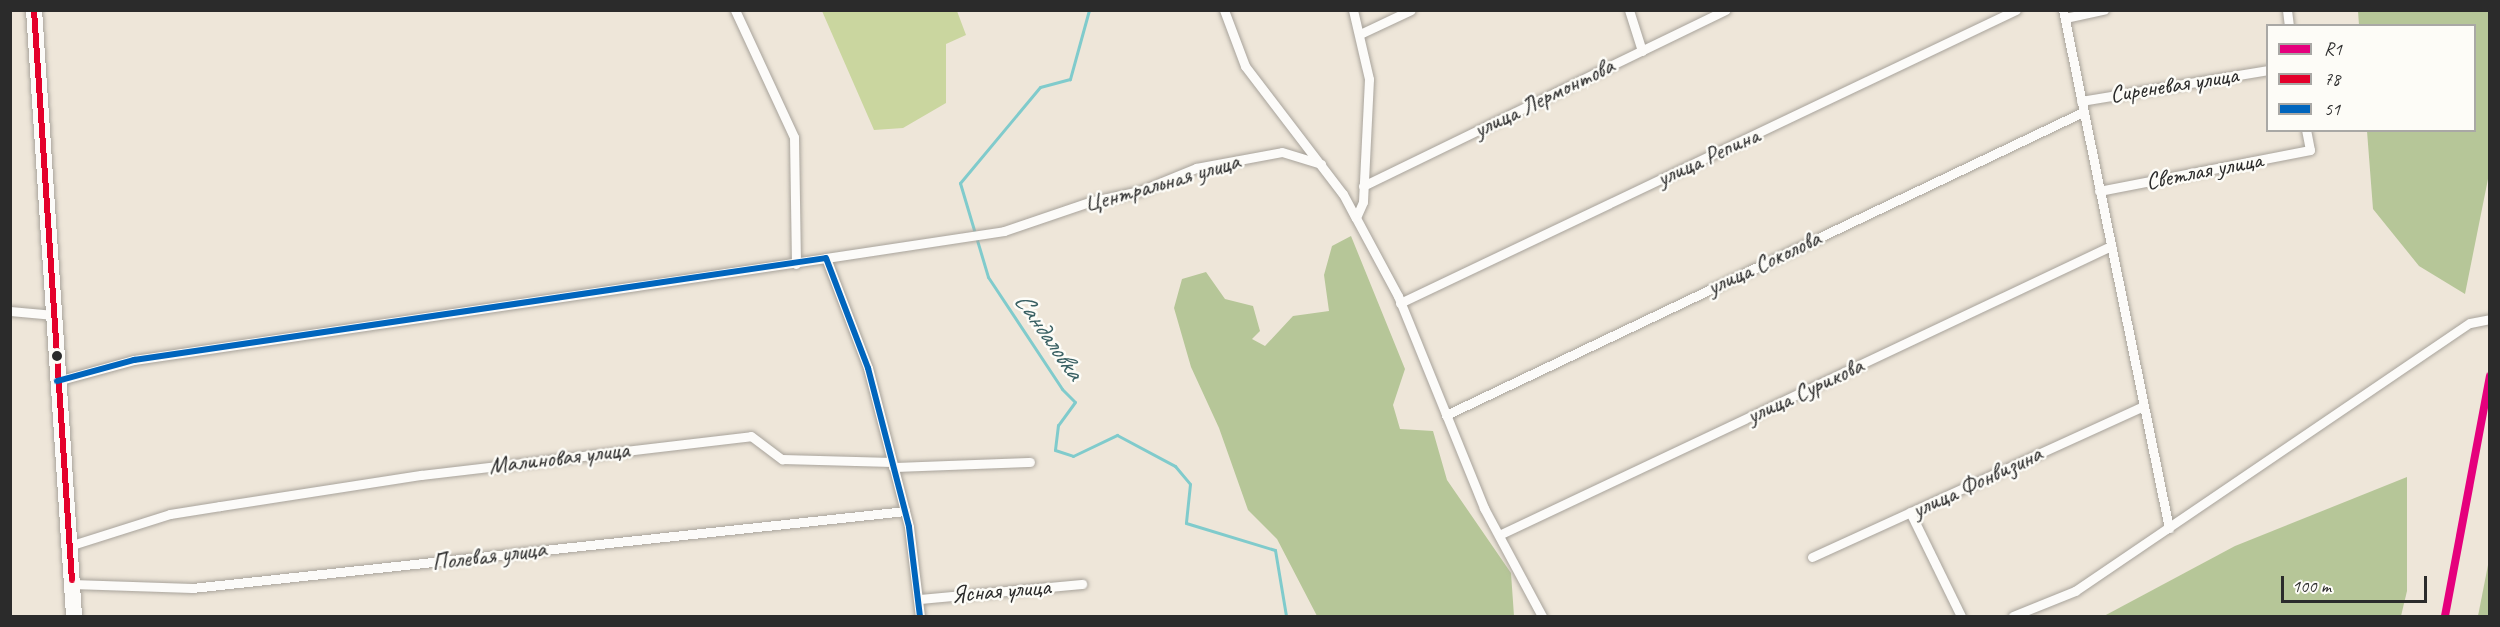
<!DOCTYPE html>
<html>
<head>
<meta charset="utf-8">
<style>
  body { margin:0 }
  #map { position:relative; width:2500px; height:627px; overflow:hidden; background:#eee6d9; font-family:Caveat,sans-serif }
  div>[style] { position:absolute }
  .green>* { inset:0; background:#cad69f }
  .forest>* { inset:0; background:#b6c698 }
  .stream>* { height:3px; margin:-1.5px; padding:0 1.5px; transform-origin:1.5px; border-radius:1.5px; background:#80cbcc }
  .roads { filter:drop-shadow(0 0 2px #a8a39b) drop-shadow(0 0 2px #a8a39b) }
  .street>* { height:9px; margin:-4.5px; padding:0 4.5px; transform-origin:4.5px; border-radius:4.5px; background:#fcfbf9 }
  .highway>* { height:16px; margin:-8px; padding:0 8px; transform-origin:8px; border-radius:8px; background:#fcfbf9 }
  .bus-1>* { height:6px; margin:-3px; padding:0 3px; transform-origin:3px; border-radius:3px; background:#e4002b }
  .bus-2>* { height:6px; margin:-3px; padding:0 3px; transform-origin:3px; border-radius:3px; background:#0065bd }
  .rail-1>* { height:8px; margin:-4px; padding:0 4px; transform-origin:4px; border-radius:4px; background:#e5007d }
  .dots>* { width:16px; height:16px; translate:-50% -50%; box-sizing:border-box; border:3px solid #fdfcf7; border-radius:50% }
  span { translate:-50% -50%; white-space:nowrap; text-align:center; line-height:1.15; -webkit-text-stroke:5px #fdfcf7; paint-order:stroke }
  .street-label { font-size:24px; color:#2b2b2b }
  .water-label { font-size:26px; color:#385f62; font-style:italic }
  .frame { position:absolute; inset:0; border:12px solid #2b2b2b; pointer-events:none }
  .legend { position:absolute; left:2266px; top:24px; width:210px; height:108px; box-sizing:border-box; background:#fdfcf7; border:2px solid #a9a8a5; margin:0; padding:8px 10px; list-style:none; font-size:18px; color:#2b2b2b }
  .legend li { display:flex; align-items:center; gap:12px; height:30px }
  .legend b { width:30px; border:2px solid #a9a8a5 }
  .scale { position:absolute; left:2281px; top:576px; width:146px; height:27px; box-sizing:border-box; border:3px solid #2b2b2b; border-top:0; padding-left:8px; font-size:18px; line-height:21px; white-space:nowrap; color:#2b2b2b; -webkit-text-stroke:4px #fdfcf7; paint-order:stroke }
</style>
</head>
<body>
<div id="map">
  <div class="green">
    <i style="clip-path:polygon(822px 11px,957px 11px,966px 35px,946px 44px,946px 103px,903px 128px,874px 130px)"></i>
  </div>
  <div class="forest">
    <i style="clip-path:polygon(2358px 11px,2489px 11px,2489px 174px,2465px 294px,2419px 266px,2373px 209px,2367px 131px,2474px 130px,2474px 26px,2359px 25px)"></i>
    <i style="clip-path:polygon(1351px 236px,1405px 369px,1393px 405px,1400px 429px,1433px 431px,1447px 480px,1511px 573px,1514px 616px,1317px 616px,1277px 539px,1248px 510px,1219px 428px,1191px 367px,1174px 308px,1182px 279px,1206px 272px,1225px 299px,1253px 306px,1260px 331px,1252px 339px,1265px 346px,1293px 316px,1329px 311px,1324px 275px,1332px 246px)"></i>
    <i style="clip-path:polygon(2407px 477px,2407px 591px,2401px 616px,2104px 616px,2235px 546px)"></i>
    <i style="clip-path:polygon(2489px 560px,2489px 616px,2478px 616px)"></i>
  </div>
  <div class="stream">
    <i style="left:1089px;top:10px;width:72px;rotate:105.4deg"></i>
    <i style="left:1070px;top:79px;width:31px;rotate:165deg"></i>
    <i style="left:1040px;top:87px;width:125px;rotate:129.8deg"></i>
    <i style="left:960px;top:183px;width:98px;rotate:73.4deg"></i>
    <i style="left:988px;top:277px;width:134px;rotate:56.5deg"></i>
    <i style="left:1062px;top:389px;width:18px;rotate:45deg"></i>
    <i style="left:1075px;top:402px;width:29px;rotate:126deg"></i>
    <i style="left:1058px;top:425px;width:25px;rotate:97deg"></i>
    <i style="left:1055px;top:450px;width:19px;rotate:18deg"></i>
    <i style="left:1073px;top:456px;width:49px;rotate:-25.5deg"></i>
    <i style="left:1117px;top:435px;width:66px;rotate:28.1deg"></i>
    <i style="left:1175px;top:466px;width:23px;rotate:50deg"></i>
    <i style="left:1190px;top:484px;width:39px;rotate:96deg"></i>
    <i style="left:1186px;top:523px;width:93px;rotate:16.9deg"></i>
    <i style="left:1275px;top:550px;width:67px;rotate:80.5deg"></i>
  </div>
  <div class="roads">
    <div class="street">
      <i style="left:735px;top:10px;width:140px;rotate:65.1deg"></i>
      <i style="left:794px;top:137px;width:127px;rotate:89.1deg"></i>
      <i style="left:1224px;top:10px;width:60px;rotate:69.4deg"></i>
      <i style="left:1245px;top:66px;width:161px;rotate:52.6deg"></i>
      <i style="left:1343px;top:194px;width:27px;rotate:62deg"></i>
      <i style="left:1356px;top:218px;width:89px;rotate:61.7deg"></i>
      <i style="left:1398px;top:296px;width:229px;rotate:67.9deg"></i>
      <i style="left:1484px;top:508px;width:123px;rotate:61.8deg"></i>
      <i style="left:1353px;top:10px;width:71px;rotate:76.9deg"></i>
      <i style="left:1369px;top:79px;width:123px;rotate:92.8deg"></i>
      <i style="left:1363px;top:202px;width:17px;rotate:114deg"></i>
      <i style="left:1629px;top:10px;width:43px;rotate:72.4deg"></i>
      <i style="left:2063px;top:10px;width:529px;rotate:78.44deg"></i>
      <i style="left:2287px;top:10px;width:16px;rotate:83deg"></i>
      <i style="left:2065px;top:18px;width:40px;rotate:-12deg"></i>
      <i style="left:1360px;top:34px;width:56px;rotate:-25.2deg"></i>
      <i style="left:2081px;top:101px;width:190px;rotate:-9.4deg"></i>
      <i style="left:1363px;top:186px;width:403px;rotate:-25.9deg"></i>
      <i style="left:2099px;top:191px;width:215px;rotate:-11deg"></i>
      <i style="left:2310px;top:150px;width:20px;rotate:-101deg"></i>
      <i style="left:826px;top:258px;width:180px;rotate:-8.6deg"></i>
      <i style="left:1004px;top:231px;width:90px;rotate:-18.8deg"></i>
      <i style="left:1089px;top:202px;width:52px;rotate:-12.2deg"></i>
      <i style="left:1140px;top:191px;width:61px;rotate:-22.3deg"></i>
      <i style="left:1196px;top:168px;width:87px;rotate:-10.5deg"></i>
      <i style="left:1282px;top:152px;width:41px;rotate:17.1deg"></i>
      <i style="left:1400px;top:303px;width:682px;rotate:-25.44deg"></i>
      <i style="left:10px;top:311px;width:44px;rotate:5.2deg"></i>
      <i style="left:57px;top:381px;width:80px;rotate:-15.3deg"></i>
      <i style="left:134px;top:360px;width:699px;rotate:-8.38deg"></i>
      <i style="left:826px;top:258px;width:118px;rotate:69.1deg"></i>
      <i style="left:868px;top:368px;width:164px;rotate:75.5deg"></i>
      <i style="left:909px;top:527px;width:90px;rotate:83deg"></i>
      <i style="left:1446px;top:415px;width:705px;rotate:-25.44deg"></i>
      <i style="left:893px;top:467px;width:137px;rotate:-2.1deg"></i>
      <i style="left:1910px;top:512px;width:116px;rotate:63.9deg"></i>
      <i style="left:1499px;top:535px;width:677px;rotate:-25.28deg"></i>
      <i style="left:69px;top:546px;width:106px;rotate:-17.6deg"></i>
      <i style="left:170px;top:514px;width:51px;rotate:-9.1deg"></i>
      <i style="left:220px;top:506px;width:203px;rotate:-8.8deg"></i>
      <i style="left:421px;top:475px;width:332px;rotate:-6.7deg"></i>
      <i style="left:751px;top:436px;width:39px;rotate:37deg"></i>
      <i style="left:782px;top:459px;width:110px;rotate:1.6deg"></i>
      <i style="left:1812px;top:557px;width:364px;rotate:-24.5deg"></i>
      <i style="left:72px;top:584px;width:120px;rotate:1.9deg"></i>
      <i style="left:192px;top:588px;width:717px;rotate:-6.16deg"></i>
      <i style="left:919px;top:599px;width:164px;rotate:-5.3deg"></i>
      <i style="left:2013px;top:616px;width:67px;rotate:-22deg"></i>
      <i style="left:2075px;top:591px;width:477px;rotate:-34.2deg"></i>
      <i style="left:2470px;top:323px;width:20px;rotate:-11deg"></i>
    </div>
    <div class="highway">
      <i style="left:34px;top:10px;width:607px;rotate:86.22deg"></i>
    </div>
  </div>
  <div class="bus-1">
    <i style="left:34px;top:10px;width:571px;rotate:86.19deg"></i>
  </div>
  <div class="bus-2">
    <i style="left:57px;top:381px;width:80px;rotate:-15.3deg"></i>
    <i style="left:134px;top:360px;width:699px;rotate:-8.38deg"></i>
    <i style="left:826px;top:258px;width:118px;rotate:69.1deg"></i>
    <i style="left:868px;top:368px;width:164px;rotate:75.5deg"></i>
    <i style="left:909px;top:527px;width:90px;rotate:83deg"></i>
  </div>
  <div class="rail-1">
    <i style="left:2445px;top:616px;width:244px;rotate:-79.4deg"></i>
  </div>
  <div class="dots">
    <i style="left:57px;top:356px;background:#2b2b2b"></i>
  </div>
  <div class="street-label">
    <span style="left:2174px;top:85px;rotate:-9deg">Сиреневая улица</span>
    <span style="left:1544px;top:98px;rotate:-26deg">улица Лермонтова</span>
    <span style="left:1708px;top:157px;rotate:-25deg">улица Репина</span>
    <span style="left:2204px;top:171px;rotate:-11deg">Светлая улица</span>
    <span style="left:1162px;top:183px;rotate:-16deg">Центральная улица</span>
    <span style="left:1764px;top:263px;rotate:-25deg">улица Соколова</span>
    <span style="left:1805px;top:391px;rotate:-25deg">улица Сурикова</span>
    <span style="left:559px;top:458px;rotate:-7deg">Малиновая улица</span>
    <span style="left:1977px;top:482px;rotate:-25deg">улица Фонвизина</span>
    <span style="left:489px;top:556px;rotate:-7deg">Полевая улица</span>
    <span style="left:1001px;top:591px;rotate:-5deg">Ясная улица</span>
  </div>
  <div class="water-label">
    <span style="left:1049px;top:336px;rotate:55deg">Сандаловка</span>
  </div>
  <div class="frame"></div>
  <ul class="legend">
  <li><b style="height:8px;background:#e5007d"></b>R1</li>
  <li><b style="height:8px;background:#e4002b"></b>78</li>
  <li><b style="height:8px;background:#0065bd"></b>51</li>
  </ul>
  <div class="scale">100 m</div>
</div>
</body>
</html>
